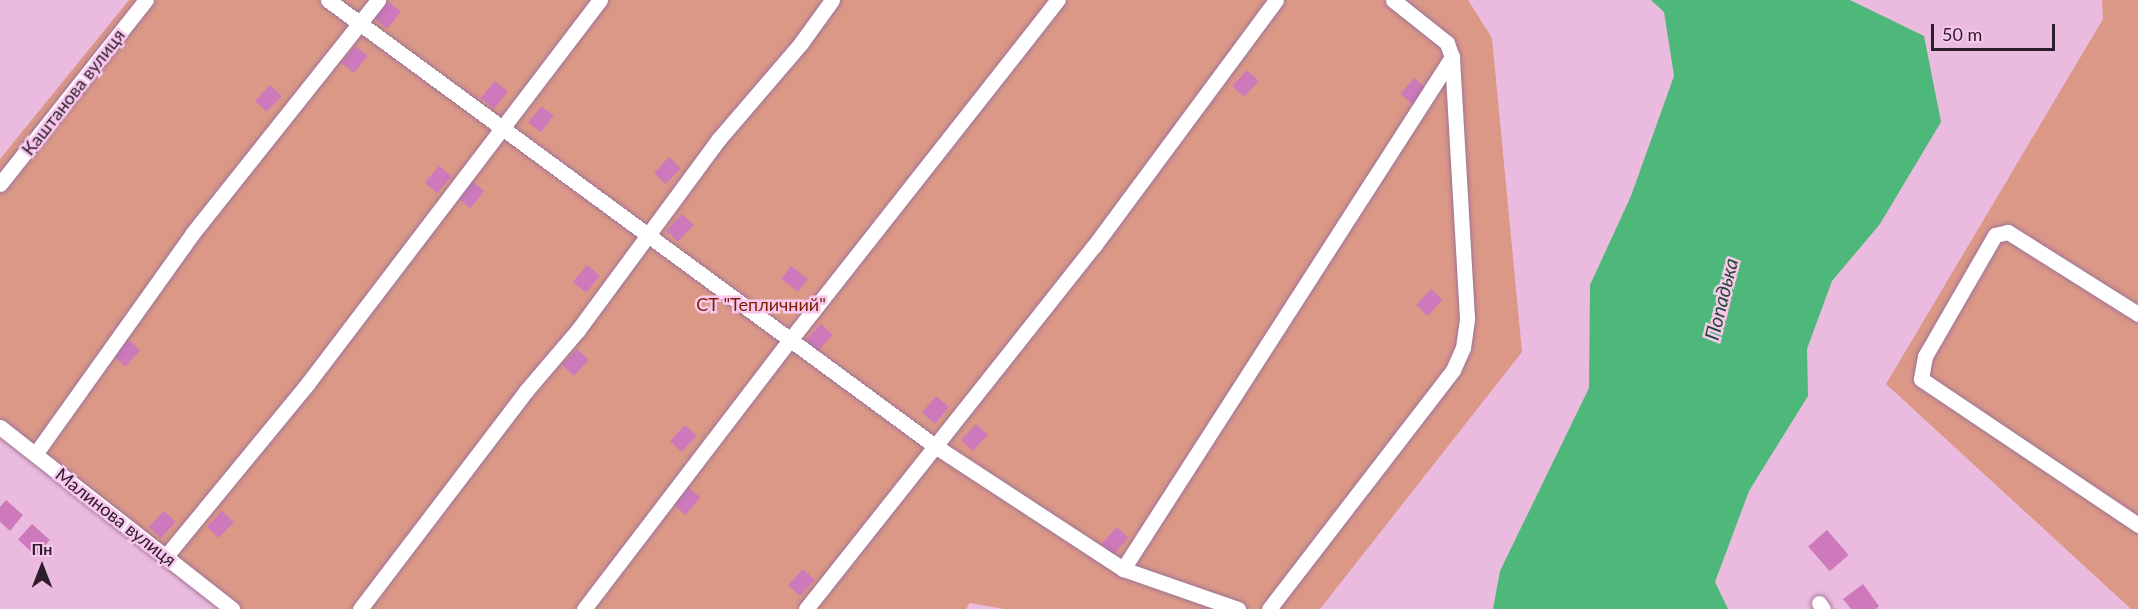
<!DOCTYPE html>
<html>
<head>
<meta charset="utf-8">
<style>
  body { margin:0 }
  #map { position:relative; width:2138px; height:609px; overflow:hidden; background:#ebbbdf; font-family:Lato,sans-serif }
  div>[style] { position:absolute }
  .green>* { inset:0; background:#db9887 }
  .water>* { inset:0; background:#4db87a }
  .building>* { inset:0; background:#cd79bc; transform-origin:0 0 }
  .roads { filter:drop-shadow(0 0 2px #9f7395) drop-shadow(0 0 2px #9f7395) }
  .street>* { height:15px; margin:-7.5px; padding:0 7.5px; transform-origin:7.5px; border-radius:7.5px; background:#fff }
  span { translate:-50% -50%; white-space:nowrap; text-align:center; line-height:1.15; -webkit-text-stroke:5px #f8c7ec; paint-order:stroke }
  .street-label { font-size:18px; color:#2d1c29 }
  .park-label { font-size:18px; color:#7d1f05 }
  .water-label { font-size:20px; color:#204b31; font-style:italic }
  .north { position:absolute; left:12px; top:537px; width:60px; height:60px; -webkit-text-stroke:4px #f8c7ec; paint-order:stroke; rotate:0deg; font-size:16px; font-weight:700; line-height:24px; text-align:center; color:#2d1c29 }
  .north::after { content:''; display:block; margin:auto; width:21px; height:27px; background:#2d1c29; clip-path:polygon(50% 0,100% 100%,50% 72%,0 100%) }
  .scale { position:absolute; left:1931px; top:24px; width:124px; height:27px; box-sizing:border-box; border:3px solid #2d1c29; border-top:0; padding-left:8px; font-size:18px; line-height:21px; white-space:nowrap; color:#2d1c29; -webkit-text-stroke:4px #f8c7ec; paint-order:stroke }
</style>
</head>
<body>
<div id="map">
  <div class="green">
    <i style="clip-path:polygon(129px 0,1468px 0,1492px 38px,1522px 352px,1320px 609px,1004px 609px,970px 603px,966px 609px,226px 609px,0 432px,0 159px)"></i>
    <i style="clip-path:polygon(2102px 0,2138px 0,2138px 609px,2131px 609px,1886px 384px,2103px 19px)"></i>
  </div>
  <div class="water">
    <i style="clip-path:polygon(1651px 0,1850px 0,1924px 36px,1941px 122px,1880px 224px,1832px 281px,1807px 349px,1808px 396px,1749px 491px,1715px 582px,1728px 609px,1493px 609px,1500px 571px,1589px 388px,1590px 285px,1631px 196px,1674px 76px,1664px 12px)"></i>
  </div>
  <div class="building">
    <i style="left:388px;top:1px;width:17px;height:22px;rotate:40deg"></i>
    <i style="left:355px;top:46px;width:16px;height:22px;rotate:38deg"></i>
    <i style="left:1247px;top:70px;width:16px;height:22px;rotate:43deg"></i>
    <i style="left:1414px;top:78px;width:16px;height:21px;rotate:40deg"></i>
    <i style="left:495px;top:81px;width:17px;height:22px;rotate:40deg"></i>
    <i style="left:270px;top:85px;width:16px;height:22px;rotate:43deg"></i>
    <i style="left:541px;top:106px;width:16px;height:21px;rotate:38deg"></i>
    <i style="left:669px;top:157px;width:16px;height:22px;rotate:43deg"></i>
    <i style="left:439px;top:166px;width:16px;height:22px;rotate:40deg"></i>
    <i style="left:472px;top:181px;width:16px;height:22px;rotate:40deg"></i>
    <i style="left:682px;top:214px;width:16px;height:23px;rotate:43deg"></i>
    <i style="left:587px;top:265px;width:17px;height:22px;rotate:40deg"></i>
    <i style="left:791px;top:266px;width:21px;height:16px;rotate:37deg"></i>
    <i style="left:1431px;top:289px;width:16px;height:22px;rotate:43deg"></i>
    <i style="left:821px;top:324px;width:16px;height:22px;rotate:43deg"></i>
    <i style="left:127px;top:339px;width:17px;height:22px;rotate:40deg"></i>
    <i style="left:577px;top:349px;width:16px;height:22px;rotate:43deg"></i>
    <i style="left:936px;top:396px;width:17px;height:22px;rotate:40deg"></i>
    <i style="left:976px;top:424px;width:16px;height:22px;rotate:43deg"></i>
    <i style="left:685px;top:425px;width:16px;height:22px;rotate:43deg"></i>
    <i style="left:688px;top:487px;width:16px;height:23px;rotate:40deg"></i>
    <i style="clip-path:polygon(6px 500px,23px 515px,10px 531px,0 522px,0 507px)"></i>
    <i style="left:164px;top:511px;width:16px;height:22px;rotate:43deg"></i>
    <i style="left:222px;top:511px;width:16px;height:22px;rotate:43deg"></i>
    <i style="left:32px;top:524px;width:24px;height:21px;rotate:42deg"></i>
    <i style="left:1117px;top:527px;width:16px;height:23px;rotate:43deg"></i>
    <i style="left:1827px;top:530px;width:33px;height:25px;rotate:49deg"></i>
    <i style="left:803px;top:569px;width:16px;height:22px;rotate:43deg"></i>
    <i style="clip-path:polygon(1863px 584px,1879px 606px,1876px 609px,1851px 609px,1843px 599px)"></i>
  </div>
  <div class="roads">
    <div class="street">
      <i style="left:328px;top:0;width:753px;rotate:36.31deg"></i>
      <i style="left:935px;top:446px;width:225px;rotate:33.2deg"></i>
      <i style="left:1123px;top:569px;width:122px;rotate:19.2deg"></i>
      <i style="left:0;top:184px;width:235px;rotate:-51.6deg"></i>
      <i style="left:2138px;top:314px;width:154px;rotate:-147.8deg"></i>
      <i style="left:2008px;top:232px;width:13px;rotate:167deg"></i>
      <i style="left:1995px;top:235px;width:140px;rotate:120deg"></i>
      <i style="left:1925px;top:356px;width:23px;rotate:100deg"></i>
      <i style="left:1921px;top:379px;width:262px;rotate:33.9deg"></i>
      <i style="left:0;top:427px;width:295px;rotate:38.1deg"></i>
      <i style="left:36px;top:453px;width:269px;rotate:-54.5deg"></i>
      <i style="left:192px;top:234px;width:299px;rotate:-51.5deg"></i>
      <i style="left:166px;top:556px;width:224px;rotate:-50.6deg"></i>
      <i style="left:308px;top:383px;width:482px;rotate:-52.7deg"></i>
      <i style="left:1123px;top:569px;width:609px;rotate:-57.28deg"></i>
      <i style="left:1819px;top:603px;width:7px;rotate:56deg"></i>
      <i style="left:360px;top:609px;width:274px;rotate:-52.7deg"></i>
      <i style="left:526px;top:391px;width:80px;rotate:-49.6deg"></i>
      <i style="left:578px;top:330px;width:236px;rotate:-53.6deg"></i>
      <i style="left:718px;top:140px;width:128px;rotate:-49.4deg"></i>
      <i style="left:801px;top:43px;width:53px;rotate:-54.2deg"></i>
      <i style="left:584px;top:609px;width:339px;rotate:-52.6deg"></i>
      <i style="left:790px;top:340px;width:433px;rotate:-51.8deg"></i>
      <i style="left:806px;top:609px;width:463px;rotate:-51.6deg"></i>
      <i style="left:1094px;top:246px;width:306px;rotate:-53.5deg"></i>
      <i style="left:1269px;top:609px;width:302px;rotate:-52.4deg"></i>
      <i style="left:1453px;top:370px;width:24px;rotate:-66deg"></i>
      <i style="left:1463px;top:348px;width:30px;rotate:-82deg"></i>
      <i style="left:1467px;top:318px;width:261px;rotate:-93.3deg"></i>
      <i style="left:1452px;top:57px;width:15px;rotate:-110deg"></i>
      <i style="left:1447px;top:43px;width:69px;rotate:-141.5deg"></i>
    </div>
  </div>
  <div class="street-label">
    <span style="left:73px;top:92px;rotate:-52deg">Каштанова вулиця</span>
    <span style="left:116px;top:517px;rotate:38deg">Малинова вулиця</span>
  </div>
  <div class="park-label">
    <span style="left:761px;top:304px">СТ "Тепличний"</span>
  </div>
  <div class="water-label">
    <span style="left:1721px;top:299px;rotate:-76deg">Попадька</span>
  </div>
  <div class="north">Пн</div>
  <div class="scale">50 m</div>
</div>
</body>
</html>
